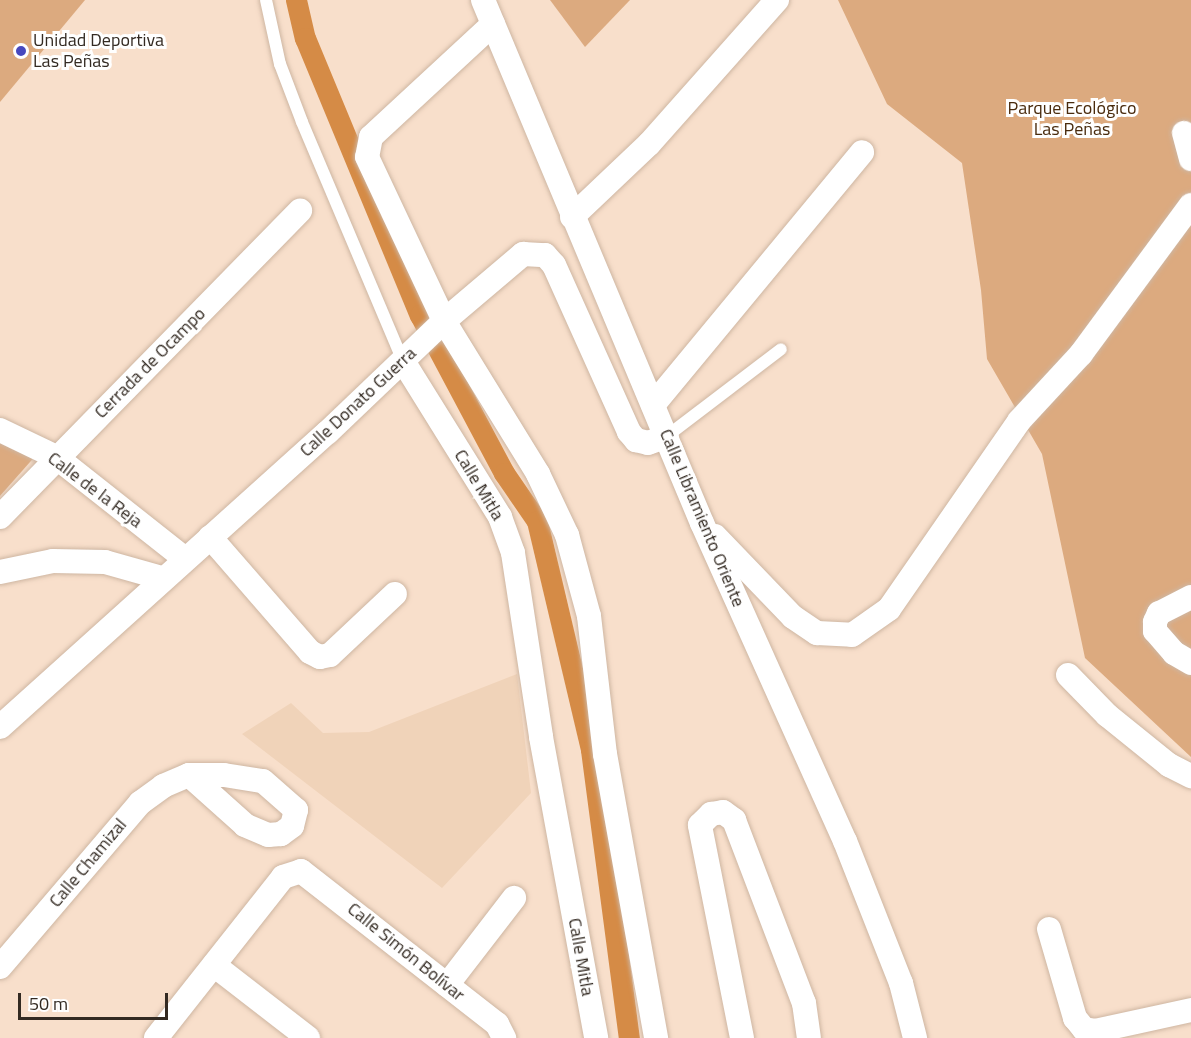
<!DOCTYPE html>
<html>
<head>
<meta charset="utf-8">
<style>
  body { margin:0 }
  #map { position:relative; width:1191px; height:1038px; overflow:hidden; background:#f8dfcb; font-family:"Titillium Web",sans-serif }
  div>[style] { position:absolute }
  .built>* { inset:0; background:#f0d3b9 }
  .green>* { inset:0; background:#dcaa7f }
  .canal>* { height:21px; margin:-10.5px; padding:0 10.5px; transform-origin:10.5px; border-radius:10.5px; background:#d58b46 }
  .roads { filter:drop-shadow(0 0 2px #ceb6a2) drop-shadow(0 0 2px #ceb6a2) }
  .service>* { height:12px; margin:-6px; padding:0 6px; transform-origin:6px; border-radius:6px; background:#fff }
  .minor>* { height:24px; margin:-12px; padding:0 12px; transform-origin:12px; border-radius:12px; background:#fff }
  .dots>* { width:16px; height:16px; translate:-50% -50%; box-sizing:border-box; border:3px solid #fff; border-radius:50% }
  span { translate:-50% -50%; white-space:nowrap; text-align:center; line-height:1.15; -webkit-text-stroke:6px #fff; paint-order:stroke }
  .poi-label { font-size:18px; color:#332a22 }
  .left { translate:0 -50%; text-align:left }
  .park-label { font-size:18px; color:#492b0d }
  .street-label { font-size:18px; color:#332a22 }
  .scale { position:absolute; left:18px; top:993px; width:150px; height:27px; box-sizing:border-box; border:3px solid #332a22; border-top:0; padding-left:8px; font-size:18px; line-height:21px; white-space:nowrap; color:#332a22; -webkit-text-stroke:4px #fff; paint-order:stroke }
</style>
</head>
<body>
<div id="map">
  <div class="built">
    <i style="clip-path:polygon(517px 674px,531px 793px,442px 888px,242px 734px,291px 703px,323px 733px,369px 732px)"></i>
  </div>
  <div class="green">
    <i style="clip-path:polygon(0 0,85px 0,0 102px)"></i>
    <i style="clip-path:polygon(550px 0,630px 0,585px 47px)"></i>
    <i style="clip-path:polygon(838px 0,1191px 0,1191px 757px,1085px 658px,1042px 454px,987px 359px,981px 290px,962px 163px,887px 104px)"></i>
    <i style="clip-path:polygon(0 426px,45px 445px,0 496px)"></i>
  </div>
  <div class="canal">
    <i style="left:296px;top:0;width:39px;rotate:77deg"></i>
    <i style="left:305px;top:38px;width:300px;rotate:67.5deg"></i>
    <i style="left:420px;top:315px;width:179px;rotate:62deg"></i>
    <i style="left:504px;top:473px;width:58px;rotate:55.5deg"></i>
    <i style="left:537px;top:521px;width:235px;rotate:76.7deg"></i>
    <i style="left:591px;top:750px;width:290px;rotate:82.5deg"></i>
  </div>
  <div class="roads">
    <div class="service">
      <i style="left:266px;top:0;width:66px;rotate:77.7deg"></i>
      <i style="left:280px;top:64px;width:62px;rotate:69.2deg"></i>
      <i style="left:302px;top:122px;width:259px;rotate:67.1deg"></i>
      <i style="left:667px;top:436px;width:143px;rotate:-37.3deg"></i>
    </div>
    <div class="minor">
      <i style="left:483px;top:0;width:567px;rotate:67.28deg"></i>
      <i style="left:702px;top:523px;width:349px;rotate:65.8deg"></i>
      <i style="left:845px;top:841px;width:153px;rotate:68.5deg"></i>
      <i style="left:901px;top:983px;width:57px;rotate:75.7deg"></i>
      <i style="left:493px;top:24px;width:166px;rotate:137.2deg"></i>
      <i style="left:371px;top:137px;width:20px;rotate:101deg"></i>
      <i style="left:367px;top:157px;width:181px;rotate:64.8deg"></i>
      <i style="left:444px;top:321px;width:180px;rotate:58.4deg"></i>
      <i style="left:538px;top:474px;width:68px;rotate:64.6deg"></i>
      <i style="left:567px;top:535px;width:84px;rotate:74.8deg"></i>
      <i style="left:589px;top:616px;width:139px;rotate:83.4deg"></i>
      <i style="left:605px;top:754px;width:289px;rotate:79.8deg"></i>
      <i style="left:1184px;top:133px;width:27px;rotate:75deg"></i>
      <i style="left:572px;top:217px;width:106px;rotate:-43.5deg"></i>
      <i style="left:649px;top:144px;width:193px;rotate:-48.4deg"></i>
      <i style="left:403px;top:361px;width:184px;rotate:58.1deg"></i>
      <i style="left:500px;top:517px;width:38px;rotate:70deg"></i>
      <i style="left:513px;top:553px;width:186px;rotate:81.3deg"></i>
      <i style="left:541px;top:737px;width:306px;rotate:79.6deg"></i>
      <i style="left:653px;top:405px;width:328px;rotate:-50.4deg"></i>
      <i style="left:0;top:430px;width:62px;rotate:25.7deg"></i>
      <i style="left:56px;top:457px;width:164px;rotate:38.3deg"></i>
      <i style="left:0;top:517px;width:429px;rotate:-45.6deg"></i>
      <i style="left:715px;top:536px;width:112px;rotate:46.1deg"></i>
      <i style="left:793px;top:617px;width:29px;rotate:34deg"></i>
      <i style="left:817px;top:633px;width:35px;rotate:3deg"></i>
      <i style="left:852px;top:635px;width:45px;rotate:-35.1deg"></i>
      <i style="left:889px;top:609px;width:229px;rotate:-55.3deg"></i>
      <i style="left:1019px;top:421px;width:91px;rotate:-47.2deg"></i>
      <i style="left:1081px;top:354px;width:185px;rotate:-53.6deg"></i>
      <i style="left:210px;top:537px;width:152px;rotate:49deg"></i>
      <i style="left:310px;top:652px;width:11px;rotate:27deg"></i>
      <i style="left:320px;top:657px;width:10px;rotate:-11deg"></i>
      <i style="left:330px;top:655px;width:89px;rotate:-43.2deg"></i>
      <i style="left:0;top:572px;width:54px;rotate:-11.7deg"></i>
      <i style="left:53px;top:561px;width:52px;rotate:1.1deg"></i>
      <i style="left:105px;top:562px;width:59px;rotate:15.7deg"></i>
      <i style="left:1191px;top:597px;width:36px;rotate:153deg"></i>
      <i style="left:1159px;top:613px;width:10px;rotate:114deg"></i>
      <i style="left:1155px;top:622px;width:9px;rotate:90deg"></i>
      <i style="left:1155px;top:631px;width:29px;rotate:49deg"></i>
      <i style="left:1174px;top:653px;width:20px;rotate:30deg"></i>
      <i style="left:1068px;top:675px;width:56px;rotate:45.7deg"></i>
      <i style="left:1107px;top:715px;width:80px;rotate:38.9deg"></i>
      <i style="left:1169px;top:765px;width:25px;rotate:27deg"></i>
      <i style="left:0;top:727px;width:441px;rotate:-42deg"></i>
      <i style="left:328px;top:432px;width:161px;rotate:-43.7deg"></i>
      <i style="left:444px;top:321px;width:104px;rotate:-40.3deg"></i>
      <i style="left:523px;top:254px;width:22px;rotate:3deg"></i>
      <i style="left:545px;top:255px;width:13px;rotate:48deg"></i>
      <i style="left:554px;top:265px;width:183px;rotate:65.8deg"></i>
      <i style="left:629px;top:432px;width:11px;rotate:49deg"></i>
      <i style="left:636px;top:440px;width:12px;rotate:14deg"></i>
      <i style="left:648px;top:443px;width:20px;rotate:-20deg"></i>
      <i style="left:1049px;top:929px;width:93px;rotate:73.7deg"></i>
      <i style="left:1075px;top:1018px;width:14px;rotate:51deg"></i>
      <i style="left:1084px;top:1029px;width:11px;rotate:10deg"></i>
      <i style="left:1095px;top:1031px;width:98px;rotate:-12.3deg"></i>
      <i style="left:214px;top:965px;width:119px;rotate:37.8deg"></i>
      <i style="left:0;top:967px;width:216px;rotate:-49.5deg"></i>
      <i style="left:140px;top:803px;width:29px;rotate:-36deg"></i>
      <i style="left:163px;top:786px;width:28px;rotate:-23deg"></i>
      <i style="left:189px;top:775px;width:35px"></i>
      <i style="left:224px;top:775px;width:39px;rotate:9deg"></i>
      <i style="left:263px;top:781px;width:44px;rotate:41.3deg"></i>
      <i style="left:296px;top:810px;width:16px;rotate:104deg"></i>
      <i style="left:292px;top:826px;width:14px;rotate:144deg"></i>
      <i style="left:281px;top:834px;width:13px;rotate:176deg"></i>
      <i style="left:268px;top:835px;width:25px;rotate:-157deg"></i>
      <i style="left:245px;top:825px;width:75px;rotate:-138.2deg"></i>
      <i style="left:447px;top:985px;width:110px;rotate:-52.4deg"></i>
      <i style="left:156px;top:1038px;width:205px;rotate:-51.7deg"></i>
      <i style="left:283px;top:877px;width:19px;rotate:-18deg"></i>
      <i style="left:301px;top:871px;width:249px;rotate:38deg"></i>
      <i style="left:497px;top:1024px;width:16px;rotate:63deg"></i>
      <i style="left:742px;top:1038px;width:217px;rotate:-101.2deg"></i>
      <i style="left:700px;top:825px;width:16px;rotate:-45deg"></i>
      <i style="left:711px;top:814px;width:12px;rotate:-9deg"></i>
      <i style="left:723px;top:812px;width:14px;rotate:36deg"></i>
      <i style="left:734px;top:820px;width:196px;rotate:69.1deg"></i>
      <i style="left:804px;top:1003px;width:35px;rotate:82deg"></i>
    </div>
  </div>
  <div class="dots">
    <i style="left:21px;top:51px;background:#4748be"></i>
  </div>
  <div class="poi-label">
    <span class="left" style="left:33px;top:51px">Unidad Deportiva<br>Las Peñas</span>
  </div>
  <div class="park-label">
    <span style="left:1072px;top:119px">Parque Ecológico<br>Las Peñas</span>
  </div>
  <div class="street-label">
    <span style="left:150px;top:363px;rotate:-45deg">Cerrada de Ocampo</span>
    <span style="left:358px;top:402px;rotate:-43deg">Calle Donato Guerra</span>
    <span style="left:479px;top:485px;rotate:59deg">Calle Mitla</span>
    <span style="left:95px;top:490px;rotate:37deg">Calle de la Reja</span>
    <span style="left:702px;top:518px;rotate:67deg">Calle Libramiento Oriente</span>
    <span style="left:88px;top:863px;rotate:-50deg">Calle Chamizal</span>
    <span style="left:406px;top:952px;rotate:39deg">Calle Simón Bolívar</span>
    <span style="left:581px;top:957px;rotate:80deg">Calle Mitla</span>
  </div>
  <div class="scale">50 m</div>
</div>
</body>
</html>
